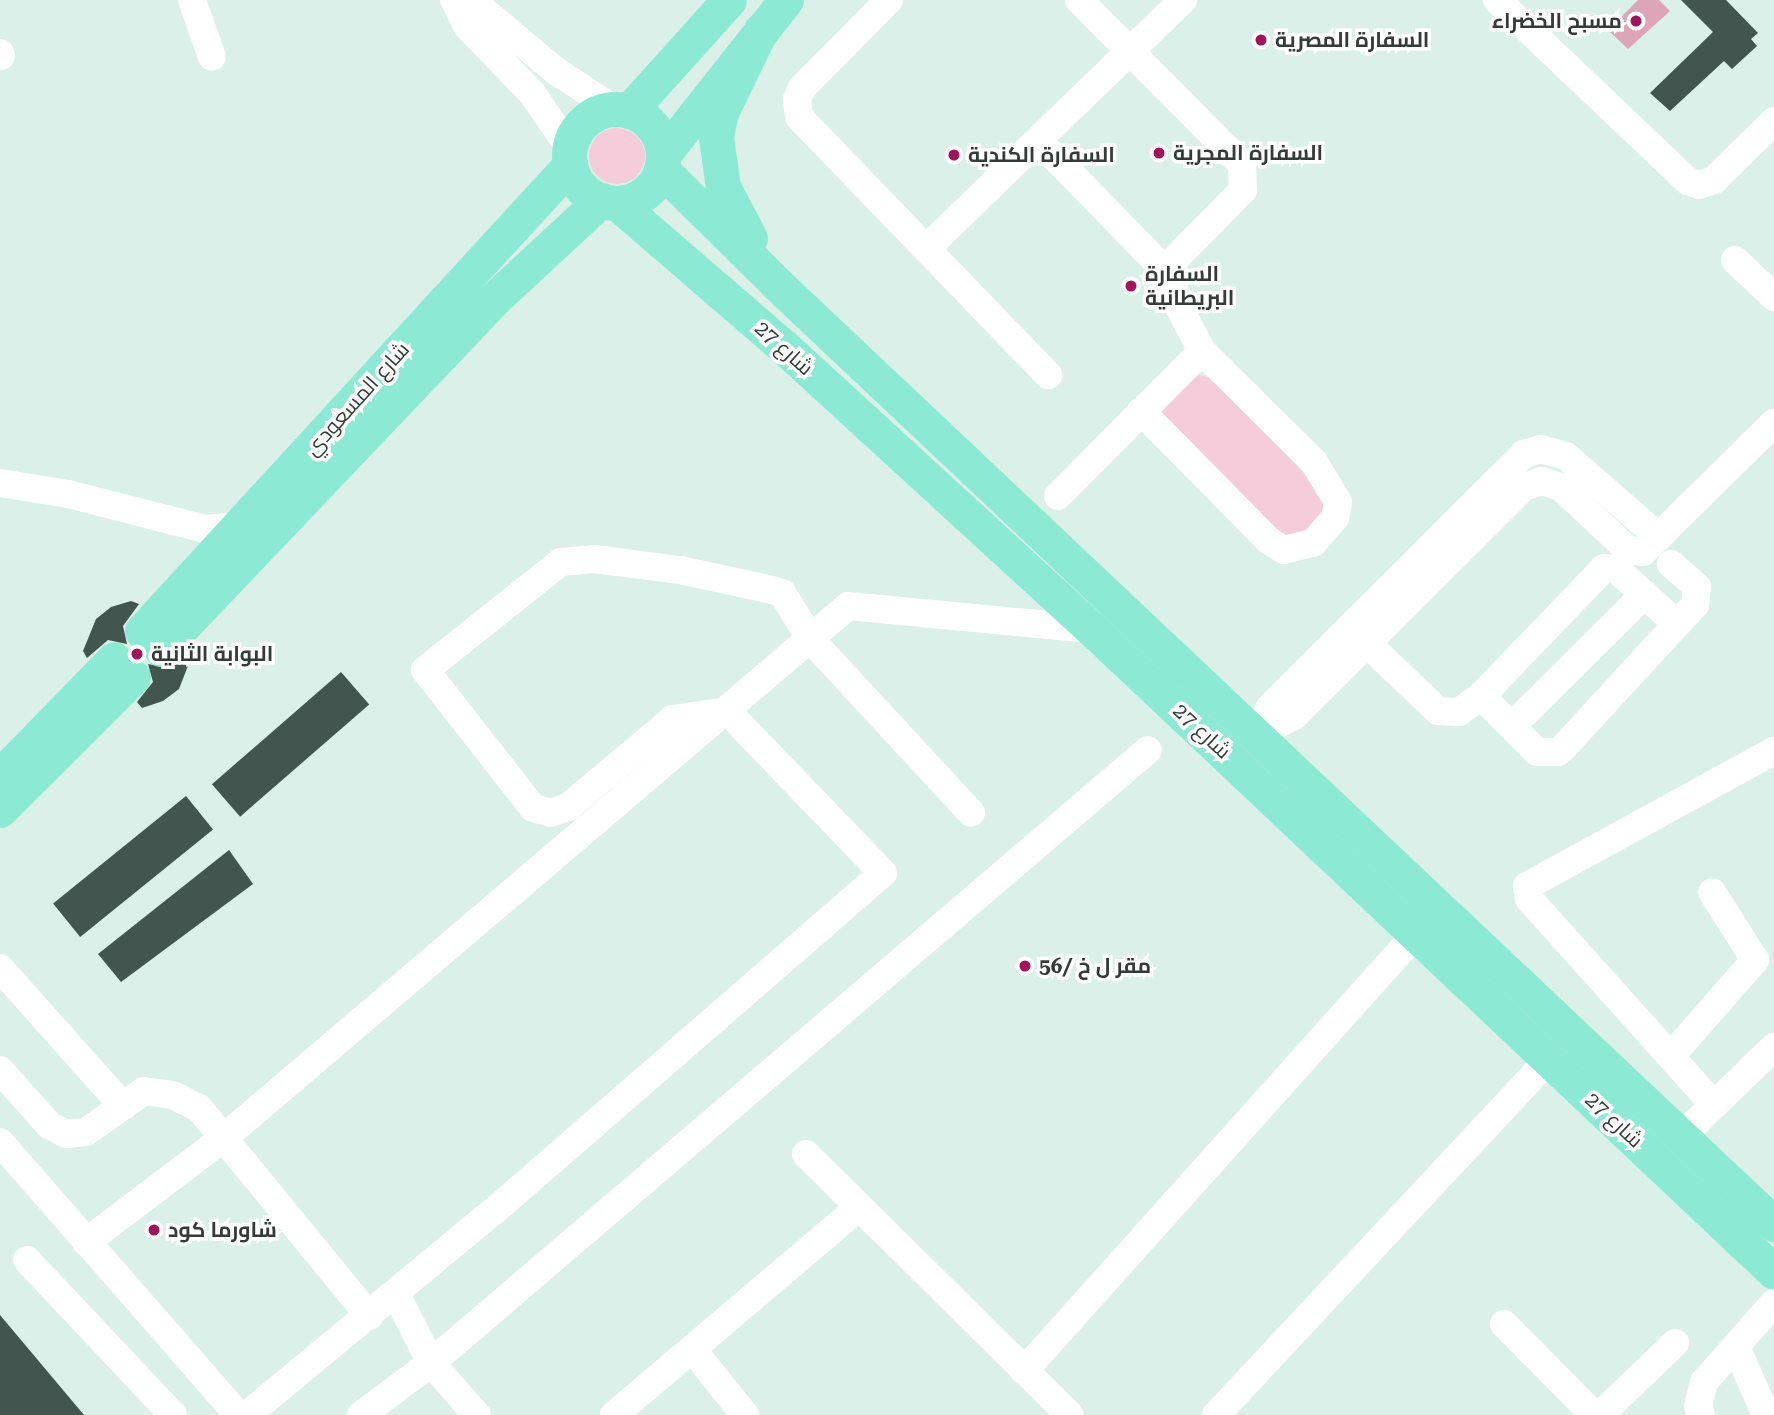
<!DOCTYPE html>
<html>
<head>
<meta charset="utf-8">
<style>
  body { margin:0 }
  #map { position:relative; width:1774px; height:1415px; overflow:hidden; background:#daf0e9; font-family:"Roboto Serif",Cairo,serif }
  div>[style] { position:absolute }
  .green>* { inset:0; background:#f5ccd9 }
  .round { border-radius:50% }
  .water>* { inset:0; background:#dda6b8 }
  .building>* { inset:0; background:#42554f; transform-origin:0 0 }
  .minor>* { height:28px; margin:-14px; padding:0 14px; transform-origin:14px; border-radius:14px; background:#fff }
  .major>* { height:35px; margin:-17.5px; padding:0 17.5px; transform-origin:17.5px; border-radius:17.5px; background:#8ce9d4 }
  .major>.ring { margin:-17.5px; padding:0; box-sizing:content-box; background:none; border:35px solid #8ce9d4; border-radius:50% }
  .dots>* { width:19px; height:19px; translate:-50% -50%; box-sizing:border-box; border:4px solid #fff; border-radius:50% }
  span { translate:-50% -50%; white-space:nowrap; text-align:center; line-height:1.15; -webkit-text-stroke:7px #fff; paint-order:stroke }
  .poi-label { font-size:21px; color:#333c39; font-weight:700 }
  .right { translate:-100% -50%; text-align:right }
  .left { translate:0 -50%; text-align:left }
  .street-label { font-size:21px; color:#333c39 }
</style>
</head>
<body>
<div id="map">
  <div class="green">
    <i class="round" style="left:589px;top:128px;width:56px;height:56px"></i>
    <i style="clip-path:polygon(1199px 375px,1215px 378px,1326px 497px,1326px 516px,1291px 541px,1274px 530px,1156px 413px,1187px 378px)"></i>
  </div>
  <div class="water">
    <i style="clip-path:polygon(1638px 0,1659px 0,1670px 11px,1628px 49px,1608px 30px)"></i>
  </div>
  <div class="building">
    <i style="clip-path:polygon(1681px 0,1726px 0,1758px 33px,1751px 39px,1757px 46px,1732px 69px,1724px 61px,1670px 111px,1650px 93px,1713px 32px)"></i>
    <i style="clip-path:polygon(131px 601px,139px 604px,123px 626px,127px 644px,108px 640px,87px 658px,83px 651px,96px 619px,111px 607px)"></i>
    <i style="clip-path:polygon(188px 650px,191px 658px,179px 689px,163px 701px,142px 708px,137px 702px,153px 682px,148px 664px,167px 668px)"></i>
    <i style="left:341px;top:672px;width:43px;height:171px;rotate:49deg"></i>
    <i style="left:186px;top:796px;width:43px;height:171px;rotate:51deg"></i>
    <i style="clip-path:polygon(229px 850px,253px 884px,121px 982px,98px 954px)"></i>
    <i style="clip-path:polygon(0 1315px,84px 1415px,0 1415px)"></i>
  </div>
  <div class="minor">
    <i style="left:192px;top:0;width:60px;rotate:70.7deg"></i>
    <i style="left:454px;top:0;width:29px;rotate:63deg"></i>
    <i style="left:467px;top:26px;width:93px;rotate:45.9deg"></i>
    <i style="left:532px;top:93px;width:68px;rotate:55.8deg"></i>
    <i style="left:471px;top:0;width:111px;rotate:39.9deg"></i>
    <i style="left:556px;top:71px;width:69px;rotate:33.2deg"></i>
    <i style="left:889px;top:0;width:124px;rotate:134.7deg"></i>
    <i style="left:802px;top:88px;width:12px;rotate:114deg"></i>
    <i style="left:797px;top:99px;width:18px;rotate:84deg"></i>
    <i style="left:799px;top:117px;width:359px;rotate:46deg"></i>
    <i style="left:1079px;top:0;width:231px;rotate:45.2deg"></i>
    <i style="left:1242px;top:164px;width:26px;rotate:88deg"></i>
    <i style="left:1243px;top:190px;width:115px;rotate:134.6deg"></i>
    <i style="left:1497px;top:0;width:263px;rotate:43.5deg"></i>
    <i style="left:1688px;top:181px;width:12px;rotate:20deg"></i>
    <i style="left:1699px;top:185px;width:16px;rotate:-18deg"></i>
    <i style="left:1714px;top:180px;width:84px;rotate:-44.5deg"></i>
    <i style="left:0;top:53px;width:3px;rotate:72deg"></i>
    <i style="left:926px;top:249px;width:156px;rotate:-44.2deg"></i>
    <i style="left:1735px;top:260px;width:54px;rotate:43.5deg"></i>
    <i style="left:1141px;top:411px;width:181px;rotate:45.4deg"></i>
    <i style="left:1268px;top:540px;width:19px;rotate:32deg"></i>
    <i style="left:1284px;top:550px;width:30px;rotate:-14deg"></i>
    <i style="left:1313px;top:543px;width:33px;rotate:-49deg"></i>
    <i style="left:1335px;top:518px;width:16px;rotate:-79deg"></i>
    <i style="left:1338px;top:502px;width:47px;rotate:-121deg"></i>
    <i style="left:1314px;top:462px;width:158px;rotate:-135.3deg"></i>
    <i style="left:1202px;top:351px;width:104px;rotate:-117.6deg"></i>
    <i style="left:1154px;top:259px;width:166px;rotate:-134.3deg"></i>
    <i style="left:1038px;top:140px;width:202px;rotate:-44deg"></i>
    <i style="left:0;top:483px;width:69px;rotate:9.2deg"></i>
    <i style="left:68px;top:494px;width:141px;rotate:14.3deg"></i>
    <i style="left:205px;top:529px;width:37px;rotate:-5deg"></i>
    <i style="left:1058px;top:496px;width:204px;rotate:-45.2deg"></i>
    <i style="left:1671px;top:564px;width:35px;rotate:41deg"></i>
    <i style="left:1697px;top:587px;width:18px;rotate:96deg"></i>
    <i style="left:1695px;top:605px;width:26px;rotate:133deg"></i>
    <i style="left:1677px;top:624px;width:170px;rotate:132.6deg"></i>
    <i style="left:1562px;top:749px;width:5px;rotate:143deg"></i>
    <i style="left:1558px;top:752px;width:21px;rotate:180deg"></i>
    <i style="left:1537px;top:752px;width:79px;rotate:-135deg"></i>
    <i style="left:1481px;top:696px;width:178px;rotate:-46.1deg"></i>
    <i style="left:1604px;top:568px;width:12px;rotate:5deg"></i>
    <i style="left:1616px;top:569px;width:82px;rotate:42deg"></i>
    <i style="left:1354px;top:631px;width:116px;rotate:43.6deg"></i>
    <i style="left:1438px;top:711px;width:21px;rotate:3deg"></i>
    <i style="left:1459px;top:712px;width:27px;rotate:-36deg"></i>
    <i style="left:1512px;top:726px;width:187px;rotate:-44.8deg"></i>
    <i style="left:1256px;top:736px;width:43px;rotate:-27.8deg"></i>
    <i style="left:1294px;top:716px;width:325px;rotate:-44.9deg"></i>
    <i style="left:1524px;top:487px;width:19px;rotate:-18deg"></i>
    <i style="left:1542px;top:481px;width:20px;rotate:18deg"></i>
    <i style="left:1561px;top:487px;width:92px;rotate:43.2deg"></i>
    <i style="left:1628px;top:550px;width:15px;rotate:8deg"></i>
    <i style="left:1643px;top:552px;width:184px;rotate:-44.6deg"></i>
    <i style="left:1256px;top:736px;width:32px;rotate:-64deg"></i>
    <i style="left:1270px;top:707px;width:359px;rotate:-44.9deg"></i>
    <i style="left:1524px;top:454px;width:18px;rotate:-16deg"></i>
    <i style="left:1541px;top:449px;width:26px;rotate:16deg"></i>
    <i style="left:1566px;top:456px;width:123px;rotate:41.1deg"></i>
    <i style="left:0;top:968px;width:185px;rotate:48.3deg"></i>
    <i style="left:1671px;top:1056px;width:128px;rotate:-48.8deg"></i>
    <i style="left:1755px;top:960px;width:80px;rotate:-122.3deg"></i>
    <i style="left:0;top:1070px;width:74px;rotate:48.3deg"></i>
    <i style="left:49px;top:1125px;width:20px;rotate:27deg"></i>
    <i style="left:67px;top:1134px;width:19px;rotate:-6deg"></i>
    <i style="left:86px;top:1132px;width:71px;rotate:-35.3deg"></i>
    <i style="left:144px;top:1091px;width:29px;rotate:8deg"></i>
    <i style="left:173px;top:1095px;width:29px;rotate:27deg"></i>
    <i style="left:199px;top:1108px;width:269px;rotate:50.7deg"></i>
    <i style="left:1714px;top:1105px;width:277px;rotate:-131.9deg"></i>
    <i style="left:1529px;top:899px;width:13px;rotate:-99deg"></i>
    <i style="left:1527px;top:886px;width:281px;rotate:-28.7deg"></i>
    <i style="left:1680px;top:1138px;width:131px;rotate:-44.1deg"></i>
    <i style="left:0;top:1142px;width:362px;rotate:48.9deg"></i>
    <i style="left:806px;top:1154px;width:371px;rotate:44.7deg"></i>
    <i style="left:86px;top:1242px;width:176px;rotate:-37.1deg"></i>
    <i style="left:226px;top:1136px;width:817px;rotate:-40.43deg"></i>
    <i style="left:848px;top:606px;width:245px;rotate:5.4deg"></i>
    <i style="left:27px;top:1260px;width:213px;rotate:46.7deg"></i>
    <i style="left:396px;top:1294px;width:77px;rotate:63.1deg"></i>
    <i style="left:431px;top:1363px;width:69px;rotate:48.5deg"></i>
    <i style="left:1504px;top:1324px;width:128px;rotate:45.3deg"></i>
    <i style="left:692px;top:1349px;width:85px;rotate:51.2deg"></i>
    <i style="left:1737px;top:1349px;width:72px;rotate:66.3deg"></i>
    <i style="left:1024px;top:1371px;width:586px;rotate:-48.11deg"></i>
    <i style="left:247px;top:1415px;width:320px;rotate:-39.6deg"></i>
    <i style="left:494px;top:1211px;width:515px;rotate:-40.99deg"></i>
    <i style="left:883px;top:873px;width:225px;rotate:-133.9deg"></i>
    <i style="left:727px;top:711px;width:55px;rotate:171.6deg"></i>
    <i style="left:673px;top:719px;width:137px;rotate:140deg"></i>
    <i style="left:568px;top:807px;width:18px;rotate:161deg"></i>
    <i style="left:551px;top:813px;width:19px;rotate:-164deg"></i>
    <i style="left:533px;top:808px;width:175px;rotate:-128deg"></i>
    <i style="left:425px;top:670px;width:174px;rotate:-38.5deg"></i>
    <i style="left:561px;top:562px;width:33px;rotate:-5deg"></i>
    <i style="left:594px;top:559px;width:87px;rotate:7.3deg"></i>
    <i style="left:680px;top:570px;width:90px;rotate:12.2deg"></i>
    <i style="left:768px;top:589px;width:15px;rotate:16deg"></i>
    <i style="left:782px;top:593px;width:57px;rotate:58deg"></i>
    <i style="left:812px;top:641px;width:234px;rotate:47.2deg"></i>
    <i style="left:361px;top:1415px;width:87px;rotate:-36.6deg"></i>
    <i style="left:431px;top:1363px;width:943px;rotate:-40.53deg"></i>
    <i style="left:614px;top:1415px;width:319px;rotate:-40.3deg"></i>
    <i style="left:1216px;top:1415px;width:487px;rotate:-46.9deg"></i>
    <i style="left:1600px;top:1415px;width:104px;rotate:-43.8deg"></i>
    <i style="left:1701px;top:1415px;width:9px;rotate:-108deg"></i>
    <i style="left:1698px;top:1406px;width:25px;rotate:-76deg"></i>
    <i style="left:1704px;top:1382px;width:106px;rotate:-48.5deg"></i>
  </div>
  <div class="major">
    <i class="ring" style="left:569px;top:109px;width:59px;height:59px"></i>
    <i style="left:629px;top:111px;width:149px;rotate:-48deg"></i>
    <i style="left:663px;top:155px;width:198px;rotate:-51.6deg"></i>
    <i style="left:661px;top:169px;width:162px;rotate:44.7deg"></i>
    <i style="left:776px;top:283px;width:1372px;rotate:43.32deg"></i>
    <i style="left:617px;top:203px;width:221px;rotate:40.8deg"></i>
    <i style="left:784px;top:347px;width:418px;rotate:42.5deg"></i>
    <i style="left:1092px;top:629px;width:937px;rotate:43.31deg"></i>
    <i style="left:750px;top:238px;width:58px;rotate:-117.9deg"></i>
    <i style="left:723px;top:187px;width:50px;rotate:-98deg"></i>
    <i style="left:716px;top:137px;width:25px;rotate:-79deg"></i>
    <i style="left:721px;top:112px;width:91px;rotate:-64deg"></i>
    <i style="left:142px;top:631px;width:633px;rotate:-47.43deg"></i>
    <i style="left:161px;top:649px;width:480px;rotate:-46.4deg"></i>
    <i style="left:492px;top:301px;width:149px;rotate:-42.8deg"></i>
    <i style="left:0;top:776px;width:163px;rotate:-45.7deg"></i>
    <i style="left:0;top:810px;width:188px;rotate:-45deg"></i>
  </div>
  <div class="dots">
    <i style="left:1636px;top:21px;background:#a1135b"></i>
    <i style="left:1261px;top:40px;background:#a1135b"></i>
    <i style="left:1159px;top:153px;background:#a1135b"></i>
    <i style="left:954px;top:155px;background:#a1135b"></i>
    <i style="left:1131px;top:286px;background:#a1135b"></i>
    <i style="left:137px;top:654px;background:#a1135b"></i>
    <i style="left:1025px;top:966px;background:#a1135b"></i>
    <i style="left:154px;top:1230px;background:#a1135b"></i>
  </div>
  <div class="poi-label">
    <span class="right" style="left:1622px;top:21px">مسبح الخضراء</span>
    <span class="left" style="left:1275px;top:40px">السفارة المصرية</span>
    <span class="left" style="left:1173px;top:153px">السفارة المجرية</span>
    <span class="left" style="left:968px;top:155px">السفارة الكندية</span>
    <span class="left" style="left:1145px;top:286px">السفارة<br>البريطانية</span>
    <span class="left" style="left:151px;top:654px">البوابة الثانية</span>
    <span class="left" style="left:1039px;top:966px">مقر ل خ /56</span>
    <span class="left" style="left:168px;top:1230px">شاورما كود</span>
  </div>
  <div class="street-label">
    <span style="left:784px;top:348px;rotate:42deg">شارع 27</span>
    <span style="left:357px;top:399px;rotate:-48deg">شارع المسعودي</span>
    <span style="left:1202px;top:731px;rotate:43deg">شارع 27</span>
    <span style="left:1614px;top:1120px;rotate:43deg">شارع 27</span>
  </div>
</div>
</body>
</html>
